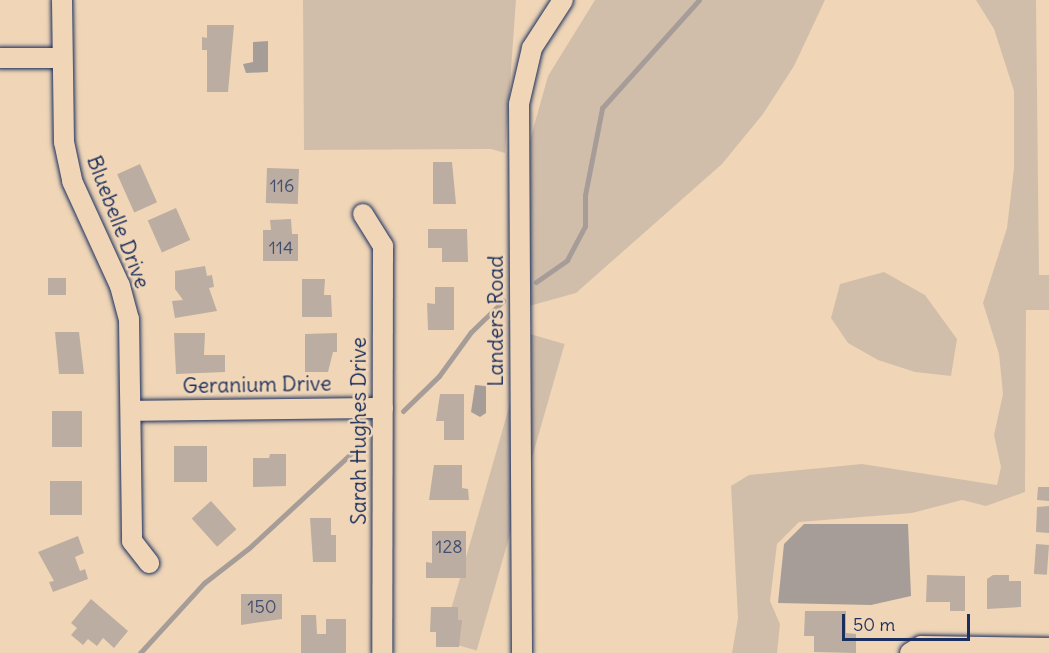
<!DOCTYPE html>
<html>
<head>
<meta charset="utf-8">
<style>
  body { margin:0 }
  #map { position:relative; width:1049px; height:653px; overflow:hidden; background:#f0d6b7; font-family:Delius,sans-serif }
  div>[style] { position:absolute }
  .green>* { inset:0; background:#d1beaa; transform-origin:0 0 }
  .water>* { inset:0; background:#a79d98 }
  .stream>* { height:5px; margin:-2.5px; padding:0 2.5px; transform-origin:2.5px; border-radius:2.5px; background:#a79d98 }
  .building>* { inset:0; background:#bbada1; transform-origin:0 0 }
  .roads { filter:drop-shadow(0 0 2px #1b2f5e) drop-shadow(0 0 2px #1b2f5e) }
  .minor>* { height:20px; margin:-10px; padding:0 10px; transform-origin:10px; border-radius:10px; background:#f0d6b7 }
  span { translate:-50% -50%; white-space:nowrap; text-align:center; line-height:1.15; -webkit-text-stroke:5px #f0d6b7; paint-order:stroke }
  .number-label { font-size:18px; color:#434e6f }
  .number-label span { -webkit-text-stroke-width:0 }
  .street-label { font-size:21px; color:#1b2f5e }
  .scale { position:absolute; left:842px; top:614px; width:128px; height:27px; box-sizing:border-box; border:3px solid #1b2f5e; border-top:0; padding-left:8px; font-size:18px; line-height:21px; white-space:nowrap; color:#1b2f5e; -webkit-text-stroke:4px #f0d6b7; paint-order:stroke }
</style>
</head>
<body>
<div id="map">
  <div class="green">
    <i style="clip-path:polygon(303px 0,516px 0,505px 153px,491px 149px,304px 150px)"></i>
    <i style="clip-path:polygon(595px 0,825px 0,794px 66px,763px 114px,722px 164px,576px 293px,529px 306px,525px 158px,548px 76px)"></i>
    <i style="clip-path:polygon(976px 0,1036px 0,1039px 275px,1049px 275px,1049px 310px,1026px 310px,1025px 492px,986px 506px,962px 500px,912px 513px,799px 522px,777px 544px,770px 601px,780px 624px,777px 653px,732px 653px,738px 618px,731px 486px,749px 475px,862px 464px,997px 485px,1001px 467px,994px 435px,1003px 394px,999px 354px,983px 303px,1007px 228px,1014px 168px,1014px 91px,994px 29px)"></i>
    <i style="clip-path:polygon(884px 272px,925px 295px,957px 339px,951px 376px,915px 372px,878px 360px,848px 343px,831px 318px,840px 284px)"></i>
    <i style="left:530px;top:334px;width:36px;height:319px;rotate:16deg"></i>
  </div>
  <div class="water">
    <i style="clip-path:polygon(268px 41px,268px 72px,246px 73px,243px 64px,253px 62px,253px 42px)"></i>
    <i style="clip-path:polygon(475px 385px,486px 386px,486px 413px,480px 417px,471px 412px)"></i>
    <i style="clip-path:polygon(804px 524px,908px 524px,911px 596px,871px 605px,778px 603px,784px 544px)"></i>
  </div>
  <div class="stream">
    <i style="left:536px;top:282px;width:38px;rotate:-35deg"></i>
    <i style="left:567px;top:260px;width:38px;rotate:-62deg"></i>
    <i style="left:585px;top:226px;width:31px;rotate:-90deg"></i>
    <i style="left:585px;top:195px;width:89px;rotate:-78.9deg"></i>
    <i style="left:602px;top:108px;width:145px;rotate:-48.1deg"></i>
    <i style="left:403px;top:411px;width:50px;rotate:-44.2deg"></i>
    <i style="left:439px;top:376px;width:54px;rotate:-54deg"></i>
    <i style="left:471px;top:332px;width:45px;rotate:-44.1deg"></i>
    <i style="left:140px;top:653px;width:95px;rotate:-47.6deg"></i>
    <i style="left:204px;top:583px;width:57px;rotate:-37.9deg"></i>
    <i style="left:249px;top:548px;width:144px;rotate:-42.8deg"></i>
  </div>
  <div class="building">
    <i style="clip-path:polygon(207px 25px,234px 25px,228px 92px,207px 92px,207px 50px,202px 50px,202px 37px,207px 38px)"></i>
    <i style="clip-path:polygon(433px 162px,452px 162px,456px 204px,433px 204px)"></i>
    <i style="left:140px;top:164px;width:42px;height:25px;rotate:66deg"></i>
    <i style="left:267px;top:168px;width:32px;height:35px;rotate:2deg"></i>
    <i style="left:176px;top:208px;width:35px;height:31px;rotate:66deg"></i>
    <i style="clip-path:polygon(291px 219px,292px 234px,298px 234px,298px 261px,263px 261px,263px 230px,271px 230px,270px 220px)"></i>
    <i style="clip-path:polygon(428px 229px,467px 229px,468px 262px,442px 262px,442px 248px,428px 248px)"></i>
    <i style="clip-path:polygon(205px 266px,207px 276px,212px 275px,214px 287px,209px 288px,217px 311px,175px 318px,172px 301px,183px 300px,175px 289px,175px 271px)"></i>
    <i style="left:48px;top:278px;width:18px;height:17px"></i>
    <i style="clip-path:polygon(302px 279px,325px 279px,324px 295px,331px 295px,332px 317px,302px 317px)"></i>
    <i style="clip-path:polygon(435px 287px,454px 287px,454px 330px,428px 330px,427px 303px,435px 304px)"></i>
    <i style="clip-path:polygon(55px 332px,79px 332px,84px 374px,59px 374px)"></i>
    <i style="clip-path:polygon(174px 333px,205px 333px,204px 355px,225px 355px,225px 372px,176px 374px)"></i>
    <i style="clip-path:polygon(337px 333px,337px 352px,333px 352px,328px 372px,305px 372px,305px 334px)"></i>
    <i style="clip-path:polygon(440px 394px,464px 394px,464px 440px,444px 440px,444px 421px,436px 421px)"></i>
    <i style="left:52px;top:411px;width:30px;height:36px"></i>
    <i style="left:174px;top:446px;width:33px;height:36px"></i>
    <i style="clip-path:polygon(270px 454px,286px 454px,286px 486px,253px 487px,253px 458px,269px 458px)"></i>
    <i style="clip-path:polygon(434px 465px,462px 465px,462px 488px,468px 489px,469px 500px,429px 500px)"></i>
    <i style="left:50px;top:481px;width:32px;height:34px"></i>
    <i style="clip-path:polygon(1038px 487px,1049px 487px,1049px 501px,1037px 500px)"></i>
    <i style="left:211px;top:501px;width:38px;height:26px;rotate:48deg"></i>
    <i style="clip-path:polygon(1049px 506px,1049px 533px,1036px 532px,1037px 507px)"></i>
    <i style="clip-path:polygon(310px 518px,331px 518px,331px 535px,336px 535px,336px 562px,313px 562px)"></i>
    <i style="clip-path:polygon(432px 531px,466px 531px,466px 578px,426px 578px,426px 562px,432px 563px)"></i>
    <i style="clip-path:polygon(78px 536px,84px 553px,75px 557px,80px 571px,85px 569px,88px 579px,53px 592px,49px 582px,54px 581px,38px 552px)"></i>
    <i style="left:1036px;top:544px;width:13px;height:30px;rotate:4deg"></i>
    <i style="clip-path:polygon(927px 575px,965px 576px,965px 611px,950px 611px,950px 602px,926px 602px)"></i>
    <i style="clip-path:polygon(993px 575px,1009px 575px,1009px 581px,1021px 581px,1021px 607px,987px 609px,987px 579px)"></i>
    <i style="clip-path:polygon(241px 594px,282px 594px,282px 619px,241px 625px)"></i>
    <i style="clip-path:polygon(91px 599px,128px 631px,114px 648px,103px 638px,97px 646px,88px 639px,83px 645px,71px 635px,77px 628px,71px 623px)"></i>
    <i style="clip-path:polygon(431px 607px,458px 607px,458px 620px,462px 620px,459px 647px,436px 647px,436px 632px,430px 632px)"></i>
    <i style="clip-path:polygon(805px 611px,846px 611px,846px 633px,856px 634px,856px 653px,814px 652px,814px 636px,804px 636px)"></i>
    <i style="clip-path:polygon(301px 615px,316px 615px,317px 634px,326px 634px,326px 619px,346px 619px,346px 653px,301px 653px)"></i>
  </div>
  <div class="roads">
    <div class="minor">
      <i style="left:62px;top:0;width:142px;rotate:89.2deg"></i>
      <i style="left:64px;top:142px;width:40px;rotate:78deg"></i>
      <i style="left:72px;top:181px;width:115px;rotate:65.4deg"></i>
      <i style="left:120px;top:286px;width:34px;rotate:75deg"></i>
      <i style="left:129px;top:319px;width:222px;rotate:89.2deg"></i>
      <i style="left:132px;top:541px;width:28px;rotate:52deg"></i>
      <i style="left:0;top:58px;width:62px"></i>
      <i style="left:363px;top:214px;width:38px;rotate:58deg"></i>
      <i style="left:383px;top:246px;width:407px;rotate:90.1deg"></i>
      <i style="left:131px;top:411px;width:252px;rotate:-0.7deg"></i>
      <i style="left:522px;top:653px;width:549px;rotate:-90.31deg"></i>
      <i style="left:519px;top:104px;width:57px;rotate:-76.9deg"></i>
      <i style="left:532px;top:48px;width:57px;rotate:-57.1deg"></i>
      <i style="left:910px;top:653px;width:13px;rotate:-32deg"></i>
      <i style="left:921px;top:646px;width:128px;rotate:0.9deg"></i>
    </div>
  </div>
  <div class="number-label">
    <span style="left:282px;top:186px">116</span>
    <span style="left:281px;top:248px">114</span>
    <span style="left:449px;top:547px">128</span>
    <span style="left:262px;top:607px">150</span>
  </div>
  <div class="street-label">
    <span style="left:118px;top:222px;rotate:69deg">Bluebelle Drive</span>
    <span style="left:496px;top:321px;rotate:-90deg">Landers Road</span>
    <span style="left:257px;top:385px;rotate:-1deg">Geranium Drive</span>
    <span style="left:359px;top:431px;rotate:-90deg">Sarah Hughes Drive</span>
  </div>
  <div class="scale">50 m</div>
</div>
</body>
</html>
